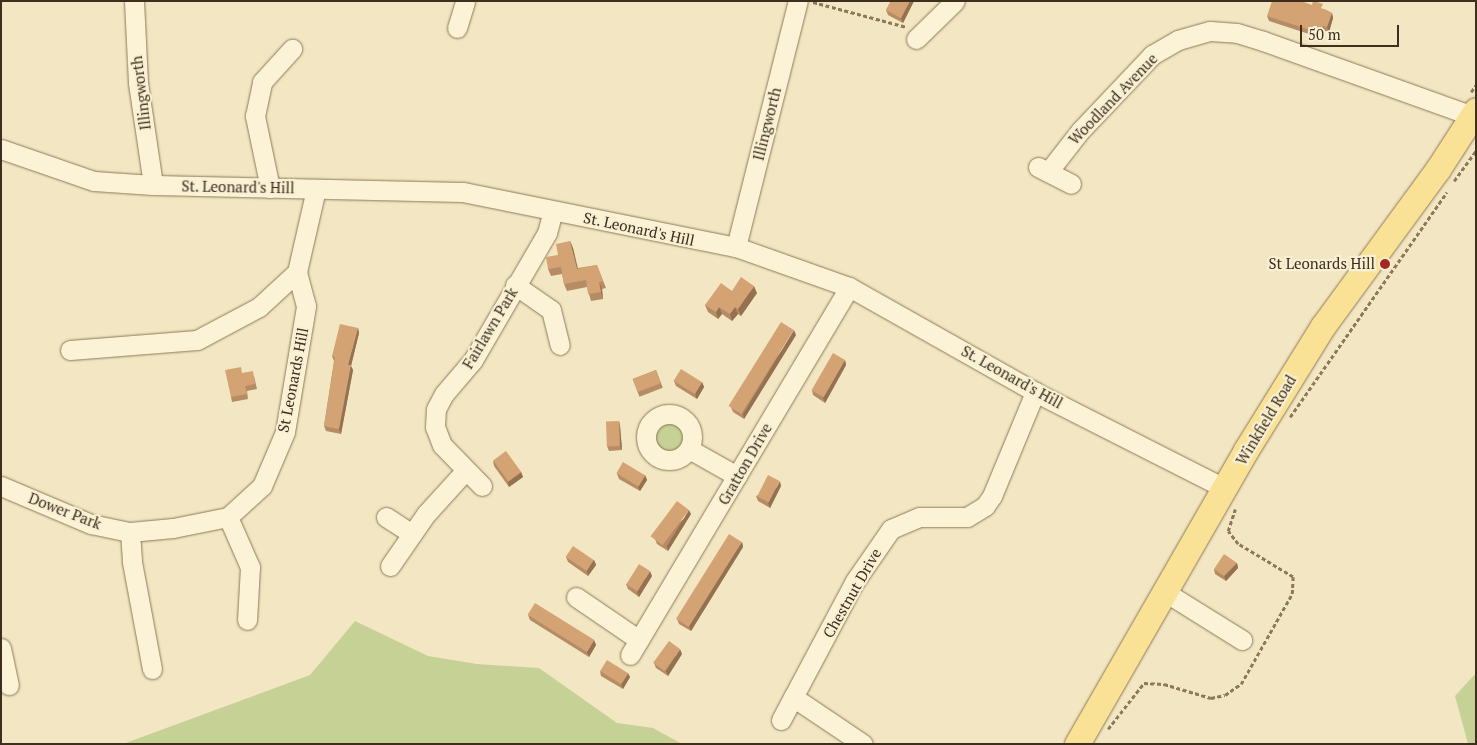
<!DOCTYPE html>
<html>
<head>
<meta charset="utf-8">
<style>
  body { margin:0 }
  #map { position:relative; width:1477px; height:745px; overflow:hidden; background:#f2e7c2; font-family:"PT Serif",serif }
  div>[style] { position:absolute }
  .green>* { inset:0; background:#c6d295 }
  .round { border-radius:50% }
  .path>* { height:2.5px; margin-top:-1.25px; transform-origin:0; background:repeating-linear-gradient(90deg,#8e7857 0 4px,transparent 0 6.5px) }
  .roads { filter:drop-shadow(0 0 1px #8e7857) drop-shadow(0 0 1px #8e7857) }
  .minor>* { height:19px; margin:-9.5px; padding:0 9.5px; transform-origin:9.5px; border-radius:9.5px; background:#fcf3d6 }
  .minor>.ring { margin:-9.5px; padding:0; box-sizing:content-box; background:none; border:19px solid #fcf3d6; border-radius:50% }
  .major>* { height:25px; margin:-12.5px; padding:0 12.5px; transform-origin:12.5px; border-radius:12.5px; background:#f9e196 }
  .wall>* { inset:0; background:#b68c64; transform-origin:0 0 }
  .shaded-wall>* { inset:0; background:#947251 }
  .building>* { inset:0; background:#d4a374; transform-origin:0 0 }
  .dots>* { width:14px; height:14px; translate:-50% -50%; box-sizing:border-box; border:2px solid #f9f0d3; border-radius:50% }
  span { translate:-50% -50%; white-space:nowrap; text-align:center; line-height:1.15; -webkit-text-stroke:4.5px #f9f0d3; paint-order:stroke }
  .street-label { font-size:15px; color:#3d2e1d }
  .poi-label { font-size:15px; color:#3d2e1d }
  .right { translate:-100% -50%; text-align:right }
  .frame { position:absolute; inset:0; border:2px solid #3d2e1d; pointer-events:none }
  .scale { position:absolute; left:1300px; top:25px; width:99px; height:22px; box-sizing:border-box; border:2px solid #3d2e1d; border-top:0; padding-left:6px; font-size:15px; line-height:18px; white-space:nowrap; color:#3d2e1d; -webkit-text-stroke:4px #f9f0d3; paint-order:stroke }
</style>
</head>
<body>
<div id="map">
  <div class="green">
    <i class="round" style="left:651px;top:420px;width:36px;height:36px"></i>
    <i style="clip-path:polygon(355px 621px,428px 656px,477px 664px,539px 668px,617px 723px,653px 728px,682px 744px,123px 744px,310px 675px)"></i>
    <i style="clip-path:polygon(1476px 673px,1476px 744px,1468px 744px,1455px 696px)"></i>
  </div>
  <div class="path">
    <i style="left:813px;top:2px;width:97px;rotate:14.9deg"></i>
    <i style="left:1471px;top:92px;width:9px;rotate:-54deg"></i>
    <i style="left:1454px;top:181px;width:37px;rotate:-54deg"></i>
    <i style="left:1290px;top:417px;width:274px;rotate:-55.1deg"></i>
    <i style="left:1108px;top:729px;width:58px;rotate:-52deg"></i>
    <i style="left:1144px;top:683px;width:20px;rotate:3deg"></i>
    <i style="left:1164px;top:684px;width:49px;rotate:16.6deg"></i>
    <i style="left:1211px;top:698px;width:14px;rotate:-12deg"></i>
    <i style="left:1225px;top:695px;width:19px;rotate:-35deg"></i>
    <i style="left:1241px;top:684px;width:103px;rotate:-60.5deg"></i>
    <i style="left:1292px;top:594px;width:17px;rotate:-87deg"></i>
    <i style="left:1293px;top:577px;width:64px;rotate:-149deg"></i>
    <i style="left:1238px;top:544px;width:16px;rotate:-128deg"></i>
    <i style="left:1228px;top:531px;width:23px;rotate:-72deg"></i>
  </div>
  <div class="roads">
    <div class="minor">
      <i style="left:134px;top:1px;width:82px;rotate:87.2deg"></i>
      <i style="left:138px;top:83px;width:103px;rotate:81.6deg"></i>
      <i style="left:457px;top:28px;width:28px;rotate:-73deg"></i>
      <i style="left:916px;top:39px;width:54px;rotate:-44.3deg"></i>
      <i style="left:1px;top:149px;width:98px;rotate:19deg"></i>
      <i style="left:94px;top:181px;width:59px;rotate:3.9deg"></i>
      <i style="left:153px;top:185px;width:310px;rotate:1.3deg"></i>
      <i style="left:463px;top:192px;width:278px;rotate:11.4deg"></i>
      <i style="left:736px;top:247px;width:120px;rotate:19.5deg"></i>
      <i style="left:849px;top:287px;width:214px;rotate:29.4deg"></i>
      <i style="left:1035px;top:392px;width:214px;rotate:26.9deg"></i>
      <i style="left:1038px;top:167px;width:37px;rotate:27deg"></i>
      <i style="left:1048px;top:172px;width:52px;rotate:-52deg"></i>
      <i style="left:1080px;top:131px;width:105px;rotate:-46.5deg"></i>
      <i style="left:1152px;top:55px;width:30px;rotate:-30deg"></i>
      <i style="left:1178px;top:40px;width:33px;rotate:-16deg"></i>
      <i style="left:1210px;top:31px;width:27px;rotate:4deg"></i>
      <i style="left:1237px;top:33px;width:27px;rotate:17deg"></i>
      <i style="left:1263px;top:41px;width:222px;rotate:19.7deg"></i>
      <i style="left:270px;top:188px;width:74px;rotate:-101.8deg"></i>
      <i style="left:255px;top:116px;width:35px;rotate:-78deg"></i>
      <i style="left:262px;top:82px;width:45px;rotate:-47.7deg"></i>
      <i style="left:736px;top:247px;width:254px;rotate:-75.9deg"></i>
      <i style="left:515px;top:285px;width:44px;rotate:34.8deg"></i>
      <i style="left:551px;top:310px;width:36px;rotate:76deg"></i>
      <i style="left:70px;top:350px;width:127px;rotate:-4.5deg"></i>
      <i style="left:197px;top:340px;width:70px;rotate:-28deg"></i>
      <i style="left:259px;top:307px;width:52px;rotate:-42.6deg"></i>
      <i class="ring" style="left:646px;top:414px;width:27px;height:27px"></i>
      <i style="left:689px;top:449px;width:55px;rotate:29.4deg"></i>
      <i style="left:1px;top:486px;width:98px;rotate:22.9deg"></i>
      <i style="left:91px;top:524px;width:40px;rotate:12deg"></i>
      <i style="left:130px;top:532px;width:43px;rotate:-5.3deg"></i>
      <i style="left:173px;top:528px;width:56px;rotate:-11.3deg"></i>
      <i style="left:228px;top:517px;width:46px;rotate:-42.4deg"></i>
      <i style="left:262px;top:486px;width:59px;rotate:-66.9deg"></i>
      <i style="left:285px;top:432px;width:128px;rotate:-80.5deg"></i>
      <i style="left:306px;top:306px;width:35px;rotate:-105deg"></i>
      <i style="left:297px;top:272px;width:85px;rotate:-77.1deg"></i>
      <i style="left:482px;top:486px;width:57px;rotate:-134.3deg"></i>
      <i style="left:442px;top:445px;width:19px;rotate:-111deg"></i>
      <i style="left:435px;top:427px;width:18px;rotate:-87deg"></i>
      <i style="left:436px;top:409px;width:17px;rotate:-62deg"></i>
      <i style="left:444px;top:394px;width:45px;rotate:-49.5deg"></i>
      <i style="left:473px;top:360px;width:147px;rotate:-59.8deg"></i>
      <i style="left:547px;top:233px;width:23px;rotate:-75deg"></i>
      <i style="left:228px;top:517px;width:55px;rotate:66.3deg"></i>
      <i style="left:250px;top:567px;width:53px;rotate:93.2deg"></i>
      <i style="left:386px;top:517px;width:31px;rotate:33deg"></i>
      <i style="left:130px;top:532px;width:30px;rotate:86deg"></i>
      <i style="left:132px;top:562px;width:109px;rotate:79.4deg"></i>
      <i style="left:390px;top:566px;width:63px;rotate:-55.3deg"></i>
      <i style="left:426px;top:514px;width:58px;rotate:-47.8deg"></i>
      <i style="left:1165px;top:592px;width:91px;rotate:31.9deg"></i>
      <i style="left:576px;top:597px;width:76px;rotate:34.3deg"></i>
      <i style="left:1px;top:648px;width:38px;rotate:78deg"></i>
      <i style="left:630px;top:655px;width:428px;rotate:-59.2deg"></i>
      <i style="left:793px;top:697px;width:84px;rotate:33.9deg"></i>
      <i style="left:781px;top:720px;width:157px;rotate:-62deg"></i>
      <i style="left:855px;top:581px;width:63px;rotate:-55.3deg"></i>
      <i style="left:891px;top:529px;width:30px;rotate:-23deg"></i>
      <i style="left:919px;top:517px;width:48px"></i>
      <i style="left:967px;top:517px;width:21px;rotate:-31deg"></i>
      <i style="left:985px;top:506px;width:12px;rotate:-55deg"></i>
      <i style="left:992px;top:496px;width:113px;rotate:-67.5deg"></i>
    </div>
    <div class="major">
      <i style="left:1077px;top:744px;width:339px;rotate:-60.1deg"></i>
      <i style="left:1246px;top:450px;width:146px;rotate:-58.2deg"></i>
      <i style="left:1323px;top:326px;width:195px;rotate:-53.8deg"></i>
      <i style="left:1438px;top:169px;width:70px;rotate:-57.2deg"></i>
    </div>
  </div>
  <div class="wall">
    <i style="clip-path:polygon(891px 1px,914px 1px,903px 23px,888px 15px,886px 10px)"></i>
    <i style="clip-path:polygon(1324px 9px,1332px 13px,1333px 18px,1329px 32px,1325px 31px,1324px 35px,1312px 32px,1312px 35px,1269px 21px,1267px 16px)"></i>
    <i style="clip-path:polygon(570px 241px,573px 248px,578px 268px,597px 265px,606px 288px,602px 289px,603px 299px,591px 301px,587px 287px,567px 291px,564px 284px,562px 274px,551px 276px,548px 269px,558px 255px)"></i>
    <i style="clip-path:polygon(732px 291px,757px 293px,741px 316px,738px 314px,732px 321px,722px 314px,718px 319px,708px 312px,705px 305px)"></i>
    <i style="clip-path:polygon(358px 328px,359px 333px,351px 366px,353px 370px,341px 434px,326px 431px,324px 426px,334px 361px,332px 356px)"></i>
    <i style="clip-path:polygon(796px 335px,744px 419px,733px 412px,731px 407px)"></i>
    <i style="clip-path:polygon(845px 360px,846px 365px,825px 403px,813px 395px,812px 390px)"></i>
    <i style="left:656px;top:370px;width:19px;height:25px;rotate:69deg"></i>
    <i style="clip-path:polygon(243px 373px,254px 376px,257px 389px,247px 391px,248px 399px,232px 402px,231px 397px)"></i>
    <i style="clip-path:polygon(674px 381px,702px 382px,704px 387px,697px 399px,676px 386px)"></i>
    <i style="clip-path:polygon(619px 421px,620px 426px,622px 450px,609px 451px,607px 446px)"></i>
    <i style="clip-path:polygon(493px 461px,521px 472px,523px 477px,509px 487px,494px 466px)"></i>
    <i style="clip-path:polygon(617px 474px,645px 475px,647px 480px,640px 491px,619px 479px)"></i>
    <i style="clip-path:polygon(781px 486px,770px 508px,758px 501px,756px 496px)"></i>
    <i style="clip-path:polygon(691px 514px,668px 551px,657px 544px,655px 539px)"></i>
    <i style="clip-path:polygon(742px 542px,743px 547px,691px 631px,679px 624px,677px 619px)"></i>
    <i style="clip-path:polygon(566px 557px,594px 560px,596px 565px,588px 576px,568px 562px)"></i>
    <i style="clip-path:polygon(1237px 563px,1238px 568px,1226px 581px,1215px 574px,1214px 569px)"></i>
    <i style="clip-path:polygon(652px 576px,639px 597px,628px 589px,626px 584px)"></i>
    <i style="clip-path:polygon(528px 615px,594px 640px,596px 645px,589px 657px,530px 620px)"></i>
    <i style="clip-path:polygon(682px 654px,668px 676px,656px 668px,654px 663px)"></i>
    <i style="clip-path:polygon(600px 671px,630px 677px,623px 689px,601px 676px)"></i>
  </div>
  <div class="shaded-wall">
    <i style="clip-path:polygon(910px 1px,914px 1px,903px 23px,901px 18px)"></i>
    <i style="clip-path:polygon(1332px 13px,1333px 18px,1329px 32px,1327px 27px)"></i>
    <i style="clip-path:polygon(1323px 26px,1325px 31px,1324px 35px,1322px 30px)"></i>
    <i style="clip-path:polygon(1311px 27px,1312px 32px,1312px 35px,1310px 30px)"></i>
    <i style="clip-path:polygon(570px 241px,573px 248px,579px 276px,577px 269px)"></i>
    <i style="clip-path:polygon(599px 282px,602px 289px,603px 299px,601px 292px)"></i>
    <i style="clip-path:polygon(754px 286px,757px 293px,741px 316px,738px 309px)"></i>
    <i style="clip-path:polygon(719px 307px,722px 314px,718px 319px,716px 312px)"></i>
    <i style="clip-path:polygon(735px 307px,738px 314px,732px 321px,730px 314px)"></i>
    <i style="clip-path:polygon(358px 328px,359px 333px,351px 366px,353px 370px,341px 434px,339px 429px,348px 365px)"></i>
    <i style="clip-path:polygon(794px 330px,796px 335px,744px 419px,743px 414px)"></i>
    <i style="clip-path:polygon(845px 360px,846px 365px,825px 403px,823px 398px)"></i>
    <i style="clip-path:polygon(702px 382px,704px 387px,697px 399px,695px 394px)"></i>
    <i style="clip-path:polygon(619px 421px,620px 426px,622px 450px,620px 446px)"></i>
    <i style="clip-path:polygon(521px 472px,523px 477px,509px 487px,508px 482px)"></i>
    <i style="clip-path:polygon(645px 475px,647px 480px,640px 491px,638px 487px)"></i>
    <i style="clip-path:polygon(780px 481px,781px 486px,770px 508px,768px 503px)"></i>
    <i style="clip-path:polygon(689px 510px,691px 514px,668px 551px,667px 546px)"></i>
    <i style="clip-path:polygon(742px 542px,743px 547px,691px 631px,689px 626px)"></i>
    <i style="clip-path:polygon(594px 560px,596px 565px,588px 576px,587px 571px)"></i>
    <i style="clip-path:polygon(1237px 563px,1238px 568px,1226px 581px,1224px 576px)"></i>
    <i style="clip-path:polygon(650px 571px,652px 576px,639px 597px,637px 592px)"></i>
    <i style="clip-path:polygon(594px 640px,596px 645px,589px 657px,587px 652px)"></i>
    <i style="clip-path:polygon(680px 649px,682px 654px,668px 676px,666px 671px)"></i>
    <i style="clip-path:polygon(628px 673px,630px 677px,623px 689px,621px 684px)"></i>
  </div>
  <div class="building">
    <i style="clip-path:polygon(891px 1px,910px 1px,901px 18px,886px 10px)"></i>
    <i style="clip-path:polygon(1272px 1px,1301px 1px,1312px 5px,1313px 1px,1314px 1px,1323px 4px,1321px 8px,1332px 13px,1327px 27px,1323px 26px,1322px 30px,1311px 27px,1310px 30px,1267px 16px)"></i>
    <i style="clip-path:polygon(570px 241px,577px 269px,597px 265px,603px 281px,599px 282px,601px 292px,588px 294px,586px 280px,564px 284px,561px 267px,548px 269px,546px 257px,558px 255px,556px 244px)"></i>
    <i style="clip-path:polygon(741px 277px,754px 286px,738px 309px,735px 307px,730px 314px,719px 307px,716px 312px,705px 305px,721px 283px,732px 291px)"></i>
    <i style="left:781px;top:322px;width:15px;height:99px;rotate:32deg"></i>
    <i style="clip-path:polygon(340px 324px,358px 328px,348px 365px,351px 365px,339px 429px,324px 426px,335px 357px,332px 356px)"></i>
    <i style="left:833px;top:353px;width:14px;height:43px;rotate:30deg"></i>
    <i style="clip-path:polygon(241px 367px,242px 373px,253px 371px,255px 384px,245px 386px,247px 394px,231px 397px,225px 370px)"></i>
    <i style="left:681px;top:369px;width:25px;height:14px;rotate:32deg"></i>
    <i style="left:656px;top:370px;width:14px;height:25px;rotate:69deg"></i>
    <i style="left:619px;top:421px;width:25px;height:13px;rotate:88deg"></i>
    <i style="left:506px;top:451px;width:26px;height:16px;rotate:54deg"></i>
    <i style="left:623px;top:462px;width:26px;height:13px;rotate:31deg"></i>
    <i style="left:768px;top:475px;width:13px;height:24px;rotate:27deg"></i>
    <i style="left:677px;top:501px;width:15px;height:44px;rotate:37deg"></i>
    <i style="left:729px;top:534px;width:15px;height:100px;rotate:32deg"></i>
    <i style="left:573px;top:546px;width:25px;height:13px;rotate:34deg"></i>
    <i style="clip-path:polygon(1224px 554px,1237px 563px,1224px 576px,1214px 569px)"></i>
    <i style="left:639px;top:564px;width:13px;height:24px;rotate:32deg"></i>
    <i style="left:535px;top:603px;width:70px;height:14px;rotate:32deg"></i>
    <i style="left:669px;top:641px;width:14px;height:27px;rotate:36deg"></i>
    <i style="left:607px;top:660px;width:25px;height:13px;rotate:32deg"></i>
  </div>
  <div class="dots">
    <i style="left:1385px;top:264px;background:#a42921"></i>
  </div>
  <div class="street-label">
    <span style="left:141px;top:93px;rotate:-97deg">Illingworth</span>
    <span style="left:1113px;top:99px;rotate:-46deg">Woodland Avenue</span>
    <span style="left:767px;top:124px;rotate:-76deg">Illingworth</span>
    <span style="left:238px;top:187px;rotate:1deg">St. Leonard's Hill</span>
    <span style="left:639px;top:229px;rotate:12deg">St. Leonard's Hill</span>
    <span style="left:490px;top:328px;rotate:-59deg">Fairlawn Park</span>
    <span style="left:1012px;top:377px;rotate:29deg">St. Leonard's Hill</span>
    <span style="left:293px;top:380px;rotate:-79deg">St Leonards Hill</span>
    <span style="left:1266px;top:420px;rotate:-59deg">Winkfield Road</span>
    <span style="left:745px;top:464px;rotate:-60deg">Gratton Drive</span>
    <span style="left:65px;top:511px;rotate:21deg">Dower Park</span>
    <span style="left:852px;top:593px;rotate:-60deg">Chestnut Drive</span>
  </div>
  <div class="poi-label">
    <span class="right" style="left:1375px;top:264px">St Leonards Hill</span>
  </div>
  <div class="frame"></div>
  <div class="scale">50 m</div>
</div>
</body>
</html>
